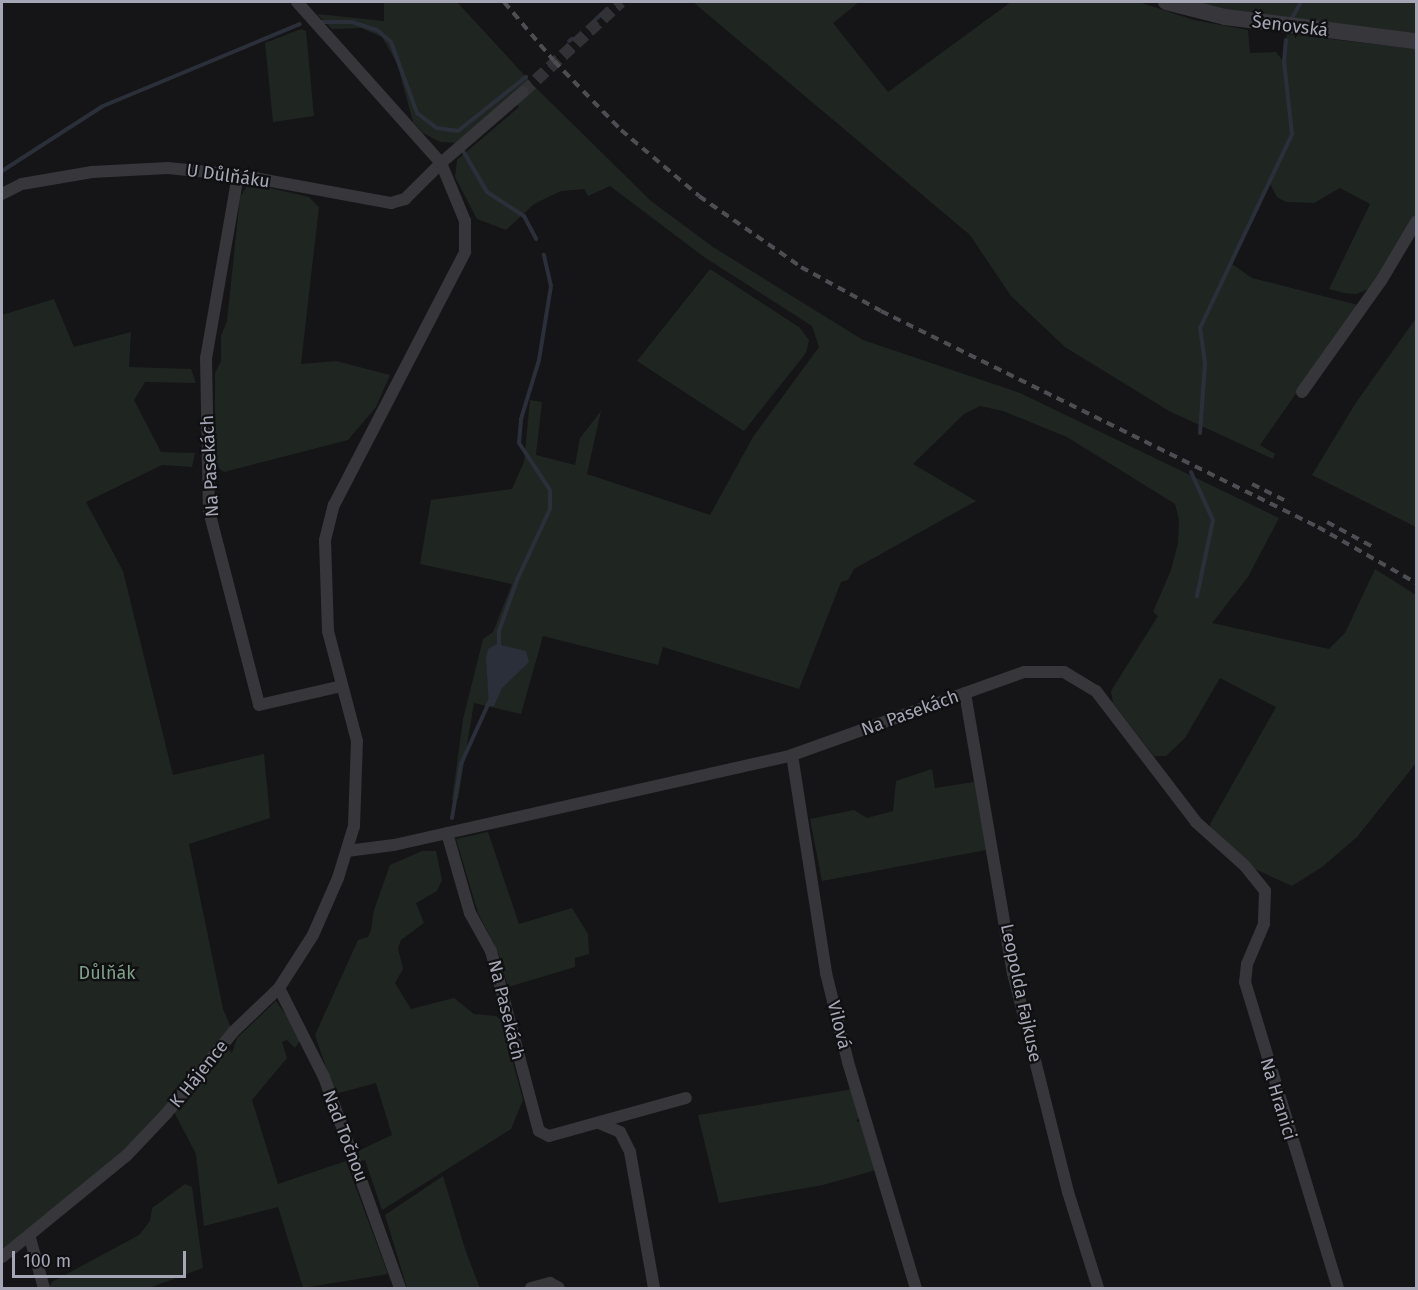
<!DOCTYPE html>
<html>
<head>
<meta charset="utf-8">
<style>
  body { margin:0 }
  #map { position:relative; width:1418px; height:1290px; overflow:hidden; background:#151416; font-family:"Fira Sans",sans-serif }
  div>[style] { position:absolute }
  .green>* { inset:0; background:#1f2621 }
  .water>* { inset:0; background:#2b2f3a }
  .stream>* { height:4px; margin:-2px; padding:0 2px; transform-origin:2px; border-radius:2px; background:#2b2f3a }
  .minor-tunnel>* { height:12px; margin-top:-6px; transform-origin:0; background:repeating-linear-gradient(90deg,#323136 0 12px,transparent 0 18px) }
  .minor>* { height:12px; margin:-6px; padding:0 6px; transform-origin:6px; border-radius:6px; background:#36363b }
  .tertiary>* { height:16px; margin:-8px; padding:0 8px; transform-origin:8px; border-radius:8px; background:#36363b }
  .rail>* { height:4px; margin-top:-2px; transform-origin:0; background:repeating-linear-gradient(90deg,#4d4d54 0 8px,transparent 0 14px) }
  span { translate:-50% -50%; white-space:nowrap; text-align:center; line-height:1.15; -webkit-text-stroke:4.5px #100f11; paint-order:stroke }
  .street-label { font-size:18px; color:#a6a7b6 }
  .park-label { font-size:18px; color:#7ea18a }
  .frame { position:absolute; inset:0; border:3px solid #a6a7b6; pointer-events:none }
  .scale { position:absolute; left:12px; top:1251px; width:174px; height:27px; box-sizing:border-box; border:3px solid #a6a7b6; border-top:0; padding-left:8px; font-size:18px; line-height:21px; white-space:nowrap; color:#a6a7b6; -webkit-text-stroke:4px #100f11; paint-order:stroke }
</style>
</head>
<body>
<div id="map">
  <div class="green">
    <i style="clip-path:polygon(384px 2px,457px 2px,538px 90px,651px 201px,713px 247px,863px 340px,1020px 393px,1279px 518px,1248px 577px,1212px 623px,1329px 649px,1345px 633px,1375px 569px,1416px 595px,1416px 763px,1357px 837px,1322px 867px,1292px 886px,1255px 869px,1212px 832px,1210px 824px,1276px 707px,1220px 678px,1185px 738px,1166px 756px,1154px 756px,1113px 703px,1111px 691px,1158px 616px,1153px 612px,1171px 570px,1178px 543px,1179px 520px,1175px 504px,1067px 437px,1003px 411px,980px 406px,964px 414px,913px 464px,976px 501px,854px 569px,848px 580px,841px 582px,799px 689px,663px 647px,658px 665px,543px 636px,521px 714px,474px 703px,458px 799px,452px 800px,463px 719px,483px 639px,493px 632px,512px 584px,420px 564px,431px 500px,512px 489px,524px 462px,530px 400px,542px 402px,536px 455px,575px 465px,580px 438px,601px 411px,587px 474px,710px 515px,753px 437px,819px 347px,812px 326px,704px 257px,610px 186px,588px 196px,584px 189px,561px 191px,534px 204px,506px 230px,477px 219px,455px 177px,457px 160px,519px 107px,509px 96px,459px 143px,440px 142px,423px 133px,413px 122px,397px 63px,382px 37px,361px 28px,332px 29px,317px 14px,384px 21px)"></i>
    <i style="clip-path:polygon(693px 2px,859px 2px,833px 23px,888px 92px,1011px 2px,1139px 2px,1194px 20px,1248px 30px,1250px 53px,1276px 52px,1283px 61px,1287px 34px,1416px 49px,1416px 217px,1373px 287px,1356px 294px,1344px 293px,1329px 289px,1370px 204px,1340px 188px,1314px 203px,1286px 202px,1277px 197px,1270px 184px,1232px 264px,1252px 278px,1358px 305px,1260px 445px,1275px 454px,1273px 459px,1169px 411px,1065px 347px,1011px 296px,970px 235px)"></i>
    <i style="clip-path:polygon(1192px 2px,1416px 2px,1416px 33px,1238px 12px)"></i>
    <i style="clip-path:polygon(301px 29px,306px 31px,314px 116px,273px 122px,265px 43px)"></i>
    <i style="clip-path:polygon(249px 183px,309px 197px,319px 207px,301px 364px,336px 361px,390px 375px,376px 407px,348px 440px,224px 472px,215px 465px,215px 373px,221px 361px,221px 336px,227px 321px,240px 197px)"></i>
    <i style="clip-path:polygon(710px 269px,799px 327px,809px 340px,806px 353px,744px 431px,637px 361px)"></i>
    <i style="clip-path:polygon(54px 299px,74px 347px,131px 332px,129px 367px,191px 369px,196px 383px,145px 382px,134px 400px,161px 452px,195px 453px,192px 467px,162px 465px,86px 502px,123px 571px,173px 775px,264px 754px,270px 818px,189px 844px,223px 1009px,233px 1032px,166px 1114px,2px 1257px,2px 315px)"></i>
    <i style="clip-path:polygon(1416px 318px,1416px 527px,1312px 475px,1355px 404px)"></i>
    <i style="clip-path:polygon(932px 769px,935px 788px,974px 782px,986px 850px,822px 881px,810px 819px,854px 810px,867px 818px,893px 811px,896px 781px)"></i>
    <i style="clip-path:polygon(488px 832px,519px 924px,572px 908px,588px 934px,589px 954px,575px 958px,575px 967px,508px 987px,498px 952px,478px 913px,456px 839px)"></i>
    <i style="clip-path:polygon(422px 851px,436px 851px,442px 880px,437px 891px,416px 903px,424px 923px,401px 940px,398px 948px,403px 969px,395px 983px,411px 1009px,454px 998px,474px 1014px,496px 1016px,502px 1021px,523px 1100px,511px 1129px,382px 1210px,365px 1160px,360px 1161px,358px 1151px,392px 1135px,376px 1083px,335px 1094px,315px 1035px,358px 940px,368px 937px,371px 930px,374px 910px,390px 865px)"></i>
    <i style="clip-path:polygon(276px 1001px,302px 1038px,295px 1048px,287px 1040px,282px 1042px,287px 1058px,252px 1100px,278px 1184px,346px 1161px,388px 1274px,303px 1288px,278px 1207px,204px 1226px,196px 1154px,174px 1112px,228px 1048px,232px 1053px,237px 1038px)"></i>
    <i style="clip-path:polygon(853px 1089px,860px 1117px,856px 1121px,862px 1123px,876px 1170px,823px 1185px,719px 1203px,698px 1115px)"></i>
    <i style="clip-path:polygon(443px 1176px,466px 1252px,480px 1288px,407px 1288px,385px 1215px)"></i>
    <i style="clip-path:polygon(185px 1184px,192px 1187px,203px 1268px,149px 1288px,49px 1288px,52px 1282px,139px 1235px,150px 1221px,152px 1208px)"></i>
  </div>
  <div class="water">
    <i style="clip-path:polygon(497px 644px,526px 651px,529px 662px,502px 688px,494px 706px,489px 706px,486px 658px,488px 649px)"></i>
  </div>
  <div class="stream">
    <i style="left:596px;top:19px;width:15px;rotate:-42deg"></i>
    <i style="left:1291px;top:20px;width:21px;rotate:-61deg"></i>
    <i style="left:321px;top:22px;width:31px"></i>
    <i style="left:352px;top:22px;width:26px;rotate:18deg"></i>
    <i style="left:377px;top:30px;width:18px;rotate:41deg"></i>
    <i style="left:391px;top:42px;width:76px;rotate:69.9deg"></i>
    <i style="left:417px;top:113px;width:25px;rotate:37deg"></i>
    <i style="left:437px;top:128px;width:21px;rotate:8deg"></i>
    <i style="left:458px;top:131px;width:87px;rotate:-38.5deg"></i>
    <i style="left:569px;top:41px;width:4px;rotate:-34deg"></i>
    <i style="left:462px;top:149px;width:50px;rotate:59.8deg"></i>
    <i style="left:487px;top:192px;width:44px;rotate:33deg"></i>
    <i style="left:524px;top:216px;width:26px;rotate:62deg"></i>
    <i style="left:2px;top:171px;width:120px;rotate:-32.8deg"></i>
    <i style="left:103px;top:106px;width:213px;rotate:-22.6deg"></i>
    <i style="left:1200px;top:433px;width:70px;rotate:-85.9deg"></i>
    <i style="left:1205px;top:363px;width:35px;rotate:-98deg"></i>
    <i style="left:1200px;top:328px;width:215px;rotate:-64.6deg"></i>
    <i style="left:1292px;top:134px;width:72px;rotate:-96.3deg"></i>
    <i style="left:1284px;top:62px;width:22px;rotate:-85deg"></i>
    <i style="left:1191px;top:472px;width:53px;rotate:65.4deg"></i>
    <i style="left:1213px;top:520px;width:78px;rotate:101.9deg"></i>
    <i style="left:499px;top:649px;width:18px;rotate:-90deg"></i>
    <i style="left:499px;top:631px;width:54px;rotate:-70.6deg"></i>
    <i style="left:517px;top:580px;width:78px;rotate:-65.1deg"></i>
    <i style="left:550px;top:509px;width:19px;rotate:-90deg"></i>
    <i style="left:550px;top:490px;width:56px;rotate:-123.4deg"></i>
    <i style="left:519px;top:443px;width:24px;rotate:-85deg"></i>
    <i style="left:521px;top:419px;width:62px;rotate:-73deg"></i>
    <i style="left:539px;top:360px;width:75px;rotate:-80.8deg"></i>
    <i style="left:551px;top:286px;width:32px;rotate:-103deg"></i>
    <i style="left:452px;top:818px;width:55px;rotate:-80.5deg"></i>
    <i style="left:461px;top:764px;width:70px;rotate:-65.6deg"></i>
  </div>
  <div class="minor-tunnel">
    <i style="left:523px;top:92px;width:133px;rotate:-42.6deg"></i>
  </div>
  <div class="minor">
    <i style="left:238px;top:175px;width:186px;rotate:99.9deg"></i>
    <i style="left:206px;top:358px;width:153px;rotate:88.9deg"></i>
    <i style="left:209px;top:511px;width:200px;rotate:75.5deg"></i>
    <i style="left:259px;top:705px;width:85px;rotate:-12.9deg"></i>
    <i style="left:2px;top:194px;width:22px;rotate:-27deg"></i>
    <i style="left:22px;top:184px;width:71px;rotate:-9.7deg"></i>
    <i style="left:92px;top:172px;width:76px;rotate:-3deg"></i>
    <i style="left:168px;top:168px;width:70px;rotate:5.7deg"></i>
    <i style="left:238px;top:175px;width:156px;rotate:10.4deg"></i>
    <i style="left:391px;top:203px;width:15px;rotate:-16deg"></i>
    <i style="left:405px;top:199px;width:51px;rotate:-45deg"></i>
    <i style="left:441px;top:163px;width:108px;rotate:-40.9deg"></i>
    <i style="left:1302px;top:392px;width:136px;rotate:-54.6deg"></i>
    <i style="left:1381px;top:281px;width:69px;rotate:-59.3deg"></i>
    <i style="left:965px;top:693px;width:284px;rotate:80.3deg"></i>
    <i style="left:1013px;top:973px;width:226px;rotate:75.9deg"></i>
    <i style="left:1068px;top:1192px;width:101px;rotate:72.6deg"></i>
    <i style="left:792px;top:755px;width:221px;rotate:81.1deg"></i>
    <i style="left:826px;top:973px;width:92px;rotate:76.1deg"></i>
    <i style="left:848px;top:1062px;width:236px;rotate:73.3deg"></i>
    <i style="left:447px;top:833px;width:83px;rotate:74deg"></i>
    <i style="left:470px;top:913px;width:43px;rotate:61.1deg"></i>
    <i style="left:491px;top:951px;width:186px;rotate:75.1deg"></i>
    <i style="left:539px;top:1131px;width:11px;rotate:27deg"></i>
    <i style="left:549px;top:1136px;width:142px;rotate:-15.5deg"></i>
    <i style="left:347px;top:851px;width:47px;rotate:-7.3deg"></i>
    <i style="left:394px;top:845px;width:408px;rotate:-12.7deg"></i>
    <i style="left:792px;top:755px;width:246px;rotate:-19.7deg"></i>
    <i style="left:1024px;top:672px;width:40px"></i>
    <i style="left:1064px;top:672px;width:37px;rotate:31deg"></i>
    <i style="left:1096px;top:691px;width:165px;rotate:52.6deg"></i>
    <i style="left:1196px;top:822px;width:66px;rotate:41.9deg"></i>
    <i style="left:1245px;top:866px;width:32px;rotate:51deg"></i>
    <i style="left:1265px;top:891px;width:33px;rotate:92deg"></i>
    <i style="left:1264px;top:924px;width:43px;rotate:113deg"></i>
    <i style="left:1247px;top:964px;width:18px;rotate:96deg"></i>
    <i style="left:1245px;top:982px;width:320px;rotate:73.1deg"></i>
    <i style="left:279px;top:988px;width:100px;rotate:63.2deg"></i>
    <i style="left:324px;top:1077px;width:224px;rotate:70.2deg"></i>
    <i style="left:599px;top:1123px;width:23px;rotate:23deg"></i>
    <i style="left:620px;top:1132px;width:22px;rotate:63deg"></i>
    <i style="left:630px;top:1152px;width:138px;rotate:80deg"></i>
    <i style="left:30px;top:1238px;width:52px;rotate:74.4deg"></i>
    <i style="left:2px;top:1257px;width:161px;rotate:-39.2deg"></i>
    <i style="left:127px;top:1155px;width:57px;rotate:-46.4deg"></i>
    <i style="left:166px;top:1114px;width:106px;rotate:-50.7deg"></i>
    <i style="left:233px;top:1032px;width:64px;rotate:-43.7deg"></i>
    <i style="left:279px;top:988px;width:63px;rotate:-57.3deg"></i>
    <i style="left:313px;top:935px;width:62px;rotate:-66.3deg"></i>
    <i style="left:338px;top:878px;width:54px;rotate:-72.9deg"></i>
    <i style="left:354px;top:826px;width:85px;rotate:-88deg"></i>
    <i style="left:357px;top:741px;width:114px;rotate:-104.8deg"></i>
    <i style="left:328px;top:631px;width:91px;rotate:-91.9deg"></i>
    <i style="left:325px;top:540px;width:36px;rotate:-76deg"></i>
    <i style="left:334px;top:505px;width:285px;rotate:-62.6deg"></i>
    <i style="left:465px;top:252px;width:31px;rotate:-90deg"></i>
    <i style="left:465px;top:221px;width:63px;rotate:-112.5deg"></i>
    <i style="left:441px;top:163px;width:216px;rotate:-131.8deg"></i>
    <i style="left:531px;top:1288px;width:20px;rotate:-15deg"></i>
    <i style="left:550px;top:1283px;width:10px;rotate:29deg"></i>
  </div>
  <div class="tertiary">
    <i style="left:1166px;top:2px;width:61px;rotate:14.3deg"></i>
    <i style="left:1225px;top:17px;width:193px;rotate:7.2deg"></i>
  </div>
  <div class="rail">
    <i style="left:504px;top:2px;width:77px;rotate:49.7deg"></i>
    <i style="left:554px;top:61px;width:96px;rotate:45.8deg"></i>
    <i style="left:621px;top:130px;width:102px;rotate:40.2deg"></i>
    <i style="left:699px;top:196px;width:124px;rotate:34.8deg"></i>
    <i style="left:801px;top:267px;width:91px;rotate:28.8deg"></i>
    <i style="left:881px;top:311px;width:487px;rotate:26.3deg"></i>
    <i style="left:1318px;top:527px;width:113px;rotate:29.7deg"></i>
    <i style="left:1252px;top:484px;width:42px;rotate:26.6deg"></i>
    <i style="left:1327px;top:522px;width:55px;rotate:28.4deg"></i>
  </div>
  <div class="street-label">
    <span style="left:1290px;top:26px;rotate:7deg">Šenovská</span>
    <span style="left:228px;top:176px;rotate:8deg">U Důlňáku</span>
    <span style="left:210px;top:466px;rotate:-93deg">Na Pasekách</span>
    <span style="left:910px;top:713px;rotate:-20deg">Na Pasekách</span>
    <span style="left:1021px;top:993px;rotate:78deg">Leopolda Fajkuse</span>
    <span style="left:506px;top:1010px;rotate:76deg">Na Pasekách</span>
    <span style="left:839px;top:1025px;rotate:76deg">Vilová</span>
    <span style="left:199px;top:1074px;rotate:-51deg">K Hájence</span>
    <span style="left:1278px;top:1099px;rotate:73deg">Na Hranici</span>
    <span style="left:345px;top:1136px;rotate:69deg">Nad Točnou</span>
  </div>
  <div class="park-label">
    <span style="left:107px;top:973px">Důlňák</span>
  </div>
  <div class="frame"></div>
  <div class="scale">100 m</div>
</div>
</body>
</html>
